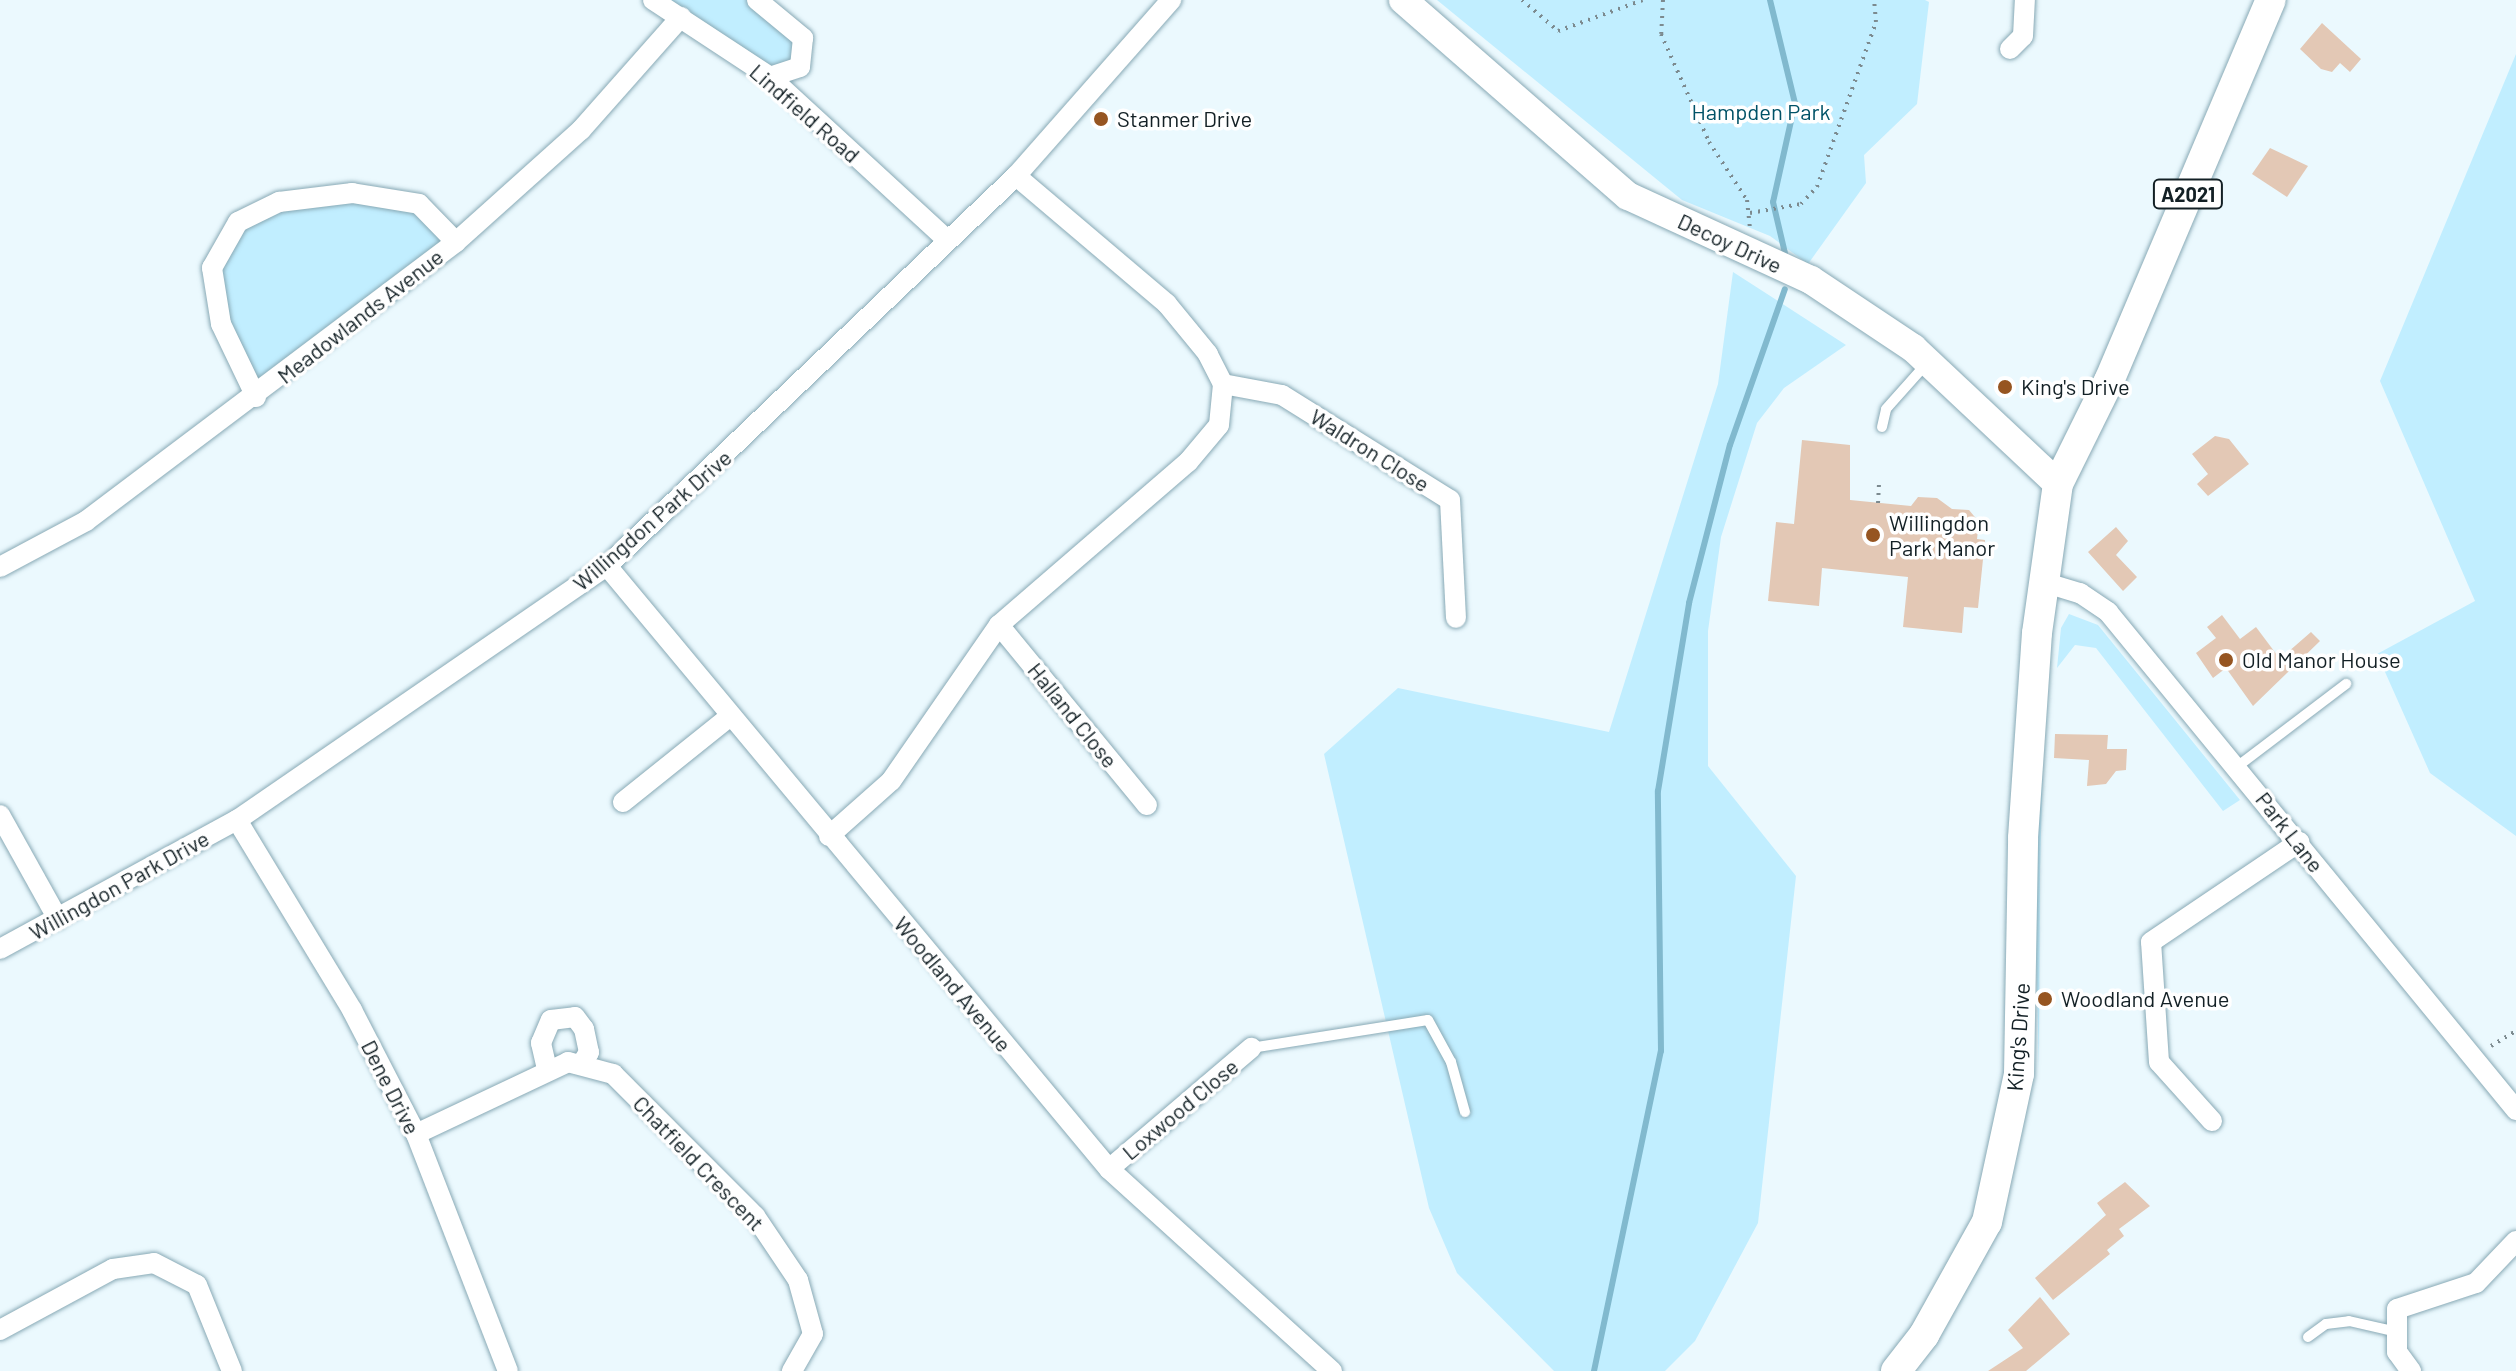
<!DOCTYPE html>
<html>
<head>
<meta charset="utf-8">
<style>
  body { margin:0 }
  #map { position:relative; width:2516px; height:1371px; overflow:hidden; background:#ebf9fe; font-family:Barlow,sans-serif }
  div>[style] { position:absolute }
  .green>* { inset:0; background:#c1eeff }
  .stream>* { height:6px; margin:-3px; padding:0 3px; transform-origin:3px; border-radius:3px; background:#81b9ce }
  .building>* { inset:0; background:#e3c8b5 }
  .path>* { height:4px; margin-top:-2px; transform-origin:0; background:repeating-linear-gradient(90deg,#7c8a8f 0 2px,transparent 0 8px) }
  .roads { filter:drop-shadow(0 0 2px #88a9b5) drop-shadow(0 0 2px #88a9b5) }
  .lane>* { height:10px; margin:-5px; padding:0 5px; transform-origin:5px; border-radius:5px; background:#fff }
  .street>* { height:20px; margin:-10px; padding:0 10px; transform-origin:10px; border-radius:10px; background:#fff }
  .secondary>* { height:28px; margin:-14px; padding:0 14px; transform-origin:14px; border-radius:14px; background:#fff }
  .primary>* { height:30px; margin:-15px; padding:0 15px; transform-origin:15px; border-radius:15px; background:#fff }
  .dots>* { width:22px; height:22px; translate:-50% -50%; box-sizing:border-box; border:4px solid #fff; border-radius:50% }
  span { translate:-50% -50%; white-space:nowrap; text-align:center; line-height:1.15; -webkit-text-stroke:7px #fff; paint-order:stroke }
  .shield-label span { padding:2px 6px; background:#fff; border:2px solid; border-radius:6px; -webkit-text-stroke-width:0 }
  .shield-label { font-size:20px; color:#132025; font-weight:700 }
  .park-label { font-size:22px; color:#005267 }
  .street-label { font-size:22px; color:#132025 }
  .poi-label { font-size:22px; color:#132025 }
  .left { translate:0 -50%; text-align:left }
</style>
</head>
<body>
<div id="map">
  <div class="green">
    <i style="clip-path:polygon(653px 0,757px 0,803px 38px,800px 67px,770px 77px)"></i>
    <i style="clip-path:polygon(1437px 0,1925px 0,1929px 2px,1917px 104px,1864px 155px,1866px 183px,1808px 264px,1770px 236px,1682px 200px)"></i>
    <i style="clip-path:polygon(2516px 54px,2516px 836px,2430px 773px,2377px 654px,2475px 601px,2380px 381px)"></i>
    <i style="clip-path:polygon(279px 202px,419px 204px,456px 242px,256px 397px,212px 268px,238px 222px)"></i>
    <i style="clip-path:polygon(1733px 272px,1846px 345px,1784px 388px,1757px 423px,1721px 537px,1708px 631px,1708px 766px,1796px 876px,1758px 1223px,1695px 1341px,1665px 1371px,1554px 1371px,1457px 1273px,1429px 1208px,1324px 754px,1398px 688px,1609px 732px,1718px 384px)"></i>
    <i style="clip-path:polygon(2069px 614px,2098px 625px,2240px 800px,2223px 811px,2096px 648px,2075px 645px,2057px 668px,2061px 628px)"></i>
    <i style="clip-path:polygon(2044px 724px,2040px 870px,2039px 1070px,2034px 869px)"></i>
  </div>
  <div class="stream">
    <i style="left:1770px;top:0;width:106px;rotate:76.4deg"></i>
    <i style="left:1795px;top:103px;width:101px;rotate:102.5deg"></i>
    <i style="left:1773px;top:202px;width:52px;rotate:76.8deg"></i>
    <i style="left:1594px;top:1371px;width:327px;rotate:-78.2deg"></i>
    <i style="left:1661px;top:1051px;width:260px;rotate:-90.7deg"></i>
    <i style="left:1658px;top:791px;width:191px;rotate:-80.6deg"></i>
    <i style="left:1689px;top:603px;width:163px;rotate:-75.5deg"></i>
    <i style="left:1730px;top:445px;width:165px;rotate:-70.6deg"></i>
  </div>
  <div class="building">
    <i style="clip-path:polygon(2322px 23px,2361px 59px,2350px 72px,2340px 63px,2332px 72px,2321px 69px,2300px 49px)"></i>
    <i style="clip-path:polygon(2270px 148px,2308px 166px,2287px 197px,2252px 174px)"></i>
    <i style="clip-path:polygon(2215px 436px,2229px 439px,2249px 464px,2208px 496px,2197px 484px,2208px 474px,2192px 454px)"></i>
    <i style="clip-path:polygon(1802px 440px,1850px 445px,1850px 500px,1911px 506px,1918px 497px,1937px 498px,1952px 509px,1969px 510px,1979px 522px,1977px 539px,1985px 540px,1978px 608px,1964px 607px,1962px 633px,1903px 627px,1908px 577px,1822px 568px,1819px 606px,1768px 601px,1776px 522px,1794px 524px)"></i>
    <i style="clip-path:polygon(2116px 527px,2128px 541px,2116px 555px,2137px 577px,2123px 591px,2088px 552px)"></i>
    <i style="clip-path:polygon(2222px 615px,2240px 639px,2256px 627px,2280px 659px,2311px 632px,2320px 641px,2253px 706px,2226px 668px,2213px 678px,2196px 653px,2216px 638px,2207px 627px)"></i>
    <i style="clip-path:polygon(2055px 734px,2108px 735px,2107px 749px,2127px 749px,2126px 770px,2116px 771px,2106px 784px,2087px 786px,2089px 760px,2054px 758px)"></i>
    <i style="clip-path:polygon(2125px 1182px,2150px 1206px,2119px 1229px,2124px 1236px,2107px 1250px,2110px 1254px,2053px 1300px,2035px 1278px,2106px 1215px,2097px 1203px)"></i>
    <i style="clip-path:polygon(2040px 1297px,2070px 1334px,2026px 1371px,1988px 1371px,2023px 1348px,2008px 1330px)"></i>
  </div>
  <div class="path">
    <i style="left:1522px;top:0;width:48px;rotate:40.7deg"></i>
    <i style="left:1558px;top:31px;width:90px;rotate:-20deg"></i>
    <i style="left:1663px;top:0;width:34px;rotate:93deg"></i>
    <i style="left:1661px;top:34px;width:118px;rotate:66deg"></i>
    <i style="left:1709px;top:142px;width:69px;rotate:56.8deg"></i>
    <i style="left:1747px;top:200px;width:27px;rotate:84deg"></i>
    <i style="left:1750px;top:213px;width:52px;rotate:-10deg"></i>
    <i style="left:1801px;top:204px;width:23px;rotate:-47deg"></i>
    <i style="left:1817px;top:187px;width:175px;rotate:-70.3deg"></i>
    <i style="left:1876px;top:22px;width:22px;rotate:-95deg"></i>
    <i style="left:1878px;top:503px;width:22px;rotate:-87deg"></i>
    <i style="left:2491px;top:1046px;width:29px;rotate:-31deg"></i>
  </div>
  <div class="roads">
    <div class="lane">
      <i style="left:1882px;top:427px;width:18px;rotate:-77deg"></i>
      <i style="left:1886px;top:409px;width:62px;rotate:-48.3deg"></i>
      <i style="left:2238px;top:766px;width:136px;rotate:-37.2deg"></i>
      <i style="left:1251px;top:1048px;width:179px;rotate:-9deg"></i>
      <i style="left:1428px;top:1020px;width:48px;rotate:61.3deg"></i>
      <i style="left:1451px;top:1062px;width:52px;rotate:74.4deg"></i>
      <i style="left:2308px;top:1337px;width:22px;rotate:-36deg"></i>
      <i style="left:2326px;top:1324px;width:23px;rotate:-7deg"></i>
      <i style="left:2349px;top:1321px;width:49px;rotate:12.9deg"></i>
    </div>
    <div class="street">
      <i style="left:653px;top:0;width:140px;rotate:33.3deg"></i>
      <i style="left:770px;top:77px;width:241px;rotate:42.6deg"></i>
      <i style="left:757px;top:0;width:60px;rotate:39.6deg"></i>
      <i style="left:803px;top:38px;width:29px;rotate:96deg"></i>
      <i style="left:800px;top:67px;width:32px;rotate:162deg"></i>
      <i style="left:2010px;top:49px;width:18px;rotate:-45deg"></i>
      <i style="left:2023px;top:36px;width:36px;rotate:-87deg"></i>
      <i style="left:1223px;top:384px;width:60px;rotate:10.6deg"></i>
      <i style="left:1282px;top:395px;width:198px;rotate:32deg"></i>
      <i style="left:1450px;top:500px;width:118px;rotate:87.1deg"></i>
      <i style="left:256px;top:397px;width:81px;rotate:-115.6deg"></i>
      <i style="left:221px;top:324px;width:57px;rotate:-99.1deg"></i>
      <i style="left:212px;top:268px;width:53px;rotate:-60.5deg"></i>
      <i style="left:238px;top:222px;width:46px;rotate:-26deg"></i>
      <i style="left:279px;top:202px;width:74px;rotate:-7deg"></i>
      <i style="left:352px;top:193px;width:68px;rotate:9.3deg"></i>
      <i style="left:419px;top:204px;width:53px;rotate:45.8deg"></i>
      <i style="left:607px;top:566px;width:785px;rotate:50.22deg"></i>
      <i style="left:1109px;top:1169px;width:301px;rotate:42.2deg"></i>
      <i style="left:0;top:567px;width:98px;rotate:-28.1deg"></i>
      <i style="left:86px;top:521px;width:463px;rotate:-37deg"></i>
      <i style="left:456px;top:242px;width:168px;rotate:-41.9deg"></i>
      <i style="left:581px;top:130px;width:151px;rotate:-48.5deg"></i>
      <i style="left:2043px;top:582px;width:39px;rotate:17deg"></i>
      <i style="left:2080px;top:593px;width:34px;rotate:34deg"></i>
      <i style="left:2108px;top:612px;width:644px;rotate:50.67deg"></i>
      <i style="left:999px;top:625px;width:233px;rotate:50.6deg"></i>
      <i style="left:623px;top:802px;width:136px;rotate:-38.7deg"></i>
      <i style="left:0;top:815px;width:119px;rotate:60.9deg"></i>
      <i style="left:237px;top:820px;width:222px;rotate:58.8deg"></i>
      <i style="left:352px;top:1010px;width:140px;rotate:62.7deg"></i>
      <i style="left:416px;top:1134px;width:254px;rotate:68.8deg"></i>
      <i style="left:829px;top:836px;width:83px;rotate:-41.6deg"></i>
      <i style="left:891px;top:781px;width:190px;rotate:-55.3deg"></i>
      <i style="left:999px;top:625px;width:250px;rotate:-40.8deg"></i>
      <i style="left:1188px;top:462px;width:48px;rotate:-50deg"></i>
      <i style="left:1219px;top:425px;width:41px;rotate:-84.4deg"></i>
      <i style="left:1223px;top:384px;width:34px;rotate:-117deg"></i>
      <i style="left:1208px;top:354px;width:65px;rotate:-129.4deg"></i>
      <i style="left:1167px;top:304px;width:198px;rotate:-139.7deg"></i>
      <i style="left:0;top:949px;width:270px;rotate:-28.6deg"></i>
      <i style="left:237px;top:820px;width:449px;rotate:-34.5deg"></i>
      <i style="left:607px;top:566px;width:565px;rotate:-43.64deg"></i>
      <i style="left:1016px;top:176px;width:235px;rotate:-48.6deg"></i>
      <i style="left:547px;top:1069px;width:27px;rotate:-103deg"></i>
      <i style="left:541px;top:1043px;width:25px;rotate:-67deg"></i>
      <i style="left:551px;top:1020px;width:24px;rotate:-7deg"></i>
      <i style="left:575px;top:1017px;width:15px;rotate:53deg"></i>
      <i style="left:584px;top:1029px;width:24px;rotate:78deg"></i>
      <i style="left:589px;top:1052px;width:13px;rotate:122deg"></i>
      <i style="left:2212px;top:1121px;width:79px;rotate:-131.9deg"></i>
      <i style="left:2159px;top:1062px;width:120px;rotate:-93.8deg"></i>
      <i style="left:2151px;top:942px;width:179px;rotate:-34deg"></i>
      <i style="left:416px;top:1134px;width:168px;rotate:-25.3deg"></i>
      <i style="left:568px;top:1062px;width:47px;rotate:14.9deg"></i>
      <i style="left:613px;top:1074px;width:201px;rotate:45deg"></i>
      <i style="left:755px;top:1216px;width:77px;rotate:56.1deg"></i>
      <i style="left:798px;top:1280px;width:56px;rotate:74.5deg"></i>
      <i style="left:813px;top:1334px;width:43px;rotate:119.6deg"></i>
      <i style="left:1109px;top:1169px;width:187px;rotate:-40.4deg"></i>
      <i style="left:0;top:1330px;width:128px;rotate:-28.4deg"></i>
      <i style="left:113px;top:1269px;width:41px;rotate:-8.3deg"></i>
      <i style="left:154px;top:1263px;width:48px;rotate:27.1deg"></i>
      <i style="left:197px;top:1285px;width:93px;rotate:67.9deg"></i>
      <i style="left:2411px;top:1371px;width:24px;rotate:-126deg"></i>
      <i style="left:2397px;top:1352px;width:43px;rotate:-90deg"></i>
      <i style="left:2397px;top:1309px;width:83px;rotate:-18.2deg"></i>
      <i style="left:2476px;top:1283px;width:58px;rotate:-46.4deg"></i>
    </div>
    <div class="secondary">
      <i style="left:1403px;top:0;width:298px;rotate:41.1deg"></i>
      <i style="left:1628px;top:196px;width:201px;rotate:24.7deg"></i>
      <i style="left:1811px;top:280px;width:123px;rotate:33.7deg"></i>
      <i style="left:1913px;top:348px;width:199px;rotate:43.2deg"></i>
    </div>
    <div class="primary">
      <i style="left:1896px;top:1371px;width:46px;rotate:-52.1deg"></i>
      <i style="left:1924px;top:1335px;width:129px;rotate:-60.9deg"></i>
      <i style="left:1987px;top:1222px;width:151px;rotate:-77.8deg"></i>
      <i style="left:2019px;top:1074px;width:236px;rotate:-89deg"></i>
      <i style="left:2023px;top:838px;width:205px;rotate:-86.1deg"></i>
      <i style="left:2037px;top:633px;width:150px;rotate:-82deg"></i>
      <i style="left:2058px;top:484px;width:115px;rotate:-63.7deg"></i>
      <i style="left:2109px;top:381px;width:414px;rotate:-67deg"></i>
    </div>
  </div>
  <div class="dots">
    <i style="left:1101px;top:119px;background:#965521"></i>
    <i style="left:2005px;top:387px;background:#965521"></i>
    <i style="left:1873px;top:535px;background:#965521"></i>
    <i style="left:2226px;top:660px;background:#965521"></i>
    <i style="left:2045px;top:999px;background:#965521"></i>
  </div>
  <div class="shield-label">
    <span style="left:2188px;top:194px">A2021</span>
  </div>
  <div class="park-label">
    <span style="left:1761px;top:112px">Hampden Park</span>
  </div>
  <div class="street-label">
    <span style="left:805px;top:113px;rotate:41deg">Lindfield Road</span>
    <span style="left:1730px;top:243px;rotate:25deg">Decoy Drive</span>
    <span style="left:360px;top:316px;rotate:-38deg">Meadowlands Avenue</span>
    <span style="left:1370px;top:450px;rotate:32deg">Waldron Close</span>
    <span style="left:652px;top:520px;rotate:-41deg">Willingdon Park Drive</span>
    <span style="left:1073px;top:715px;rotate:51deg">Halland Close</span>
    <span style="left:2290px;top:832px;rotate:52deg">Park Lane</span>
    <span style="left:119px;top:885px;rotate:-29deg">Willingdon Park Drive</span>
    <span style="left:953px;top:984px;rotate:50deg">Woodland Avenue</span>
    <span style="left:2018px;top:1037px;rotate:-86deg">King's Drive</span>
    <span style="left:391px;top:1087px;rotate:63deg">Dene Drive</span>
    <span style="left:1180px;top:1109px;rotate:-40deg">Loxwood Close</span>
    <span style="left:699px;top:1163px;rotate:46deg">Chatfield Crescent</span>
  </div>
  <div class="poi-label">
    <span class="left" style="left:1117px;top:119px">Stanmer Drive</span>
    <span class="left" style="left:2021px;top:387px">King's Drive</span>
    <span class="left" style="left:1889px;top:535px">Willingdon<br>Park Manor</span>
    <span class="left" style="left:2242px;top:660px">Old Manor House</span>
    <span class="left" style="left:2061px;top:999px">Woodland Avenue</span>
  </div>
</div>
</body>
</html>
